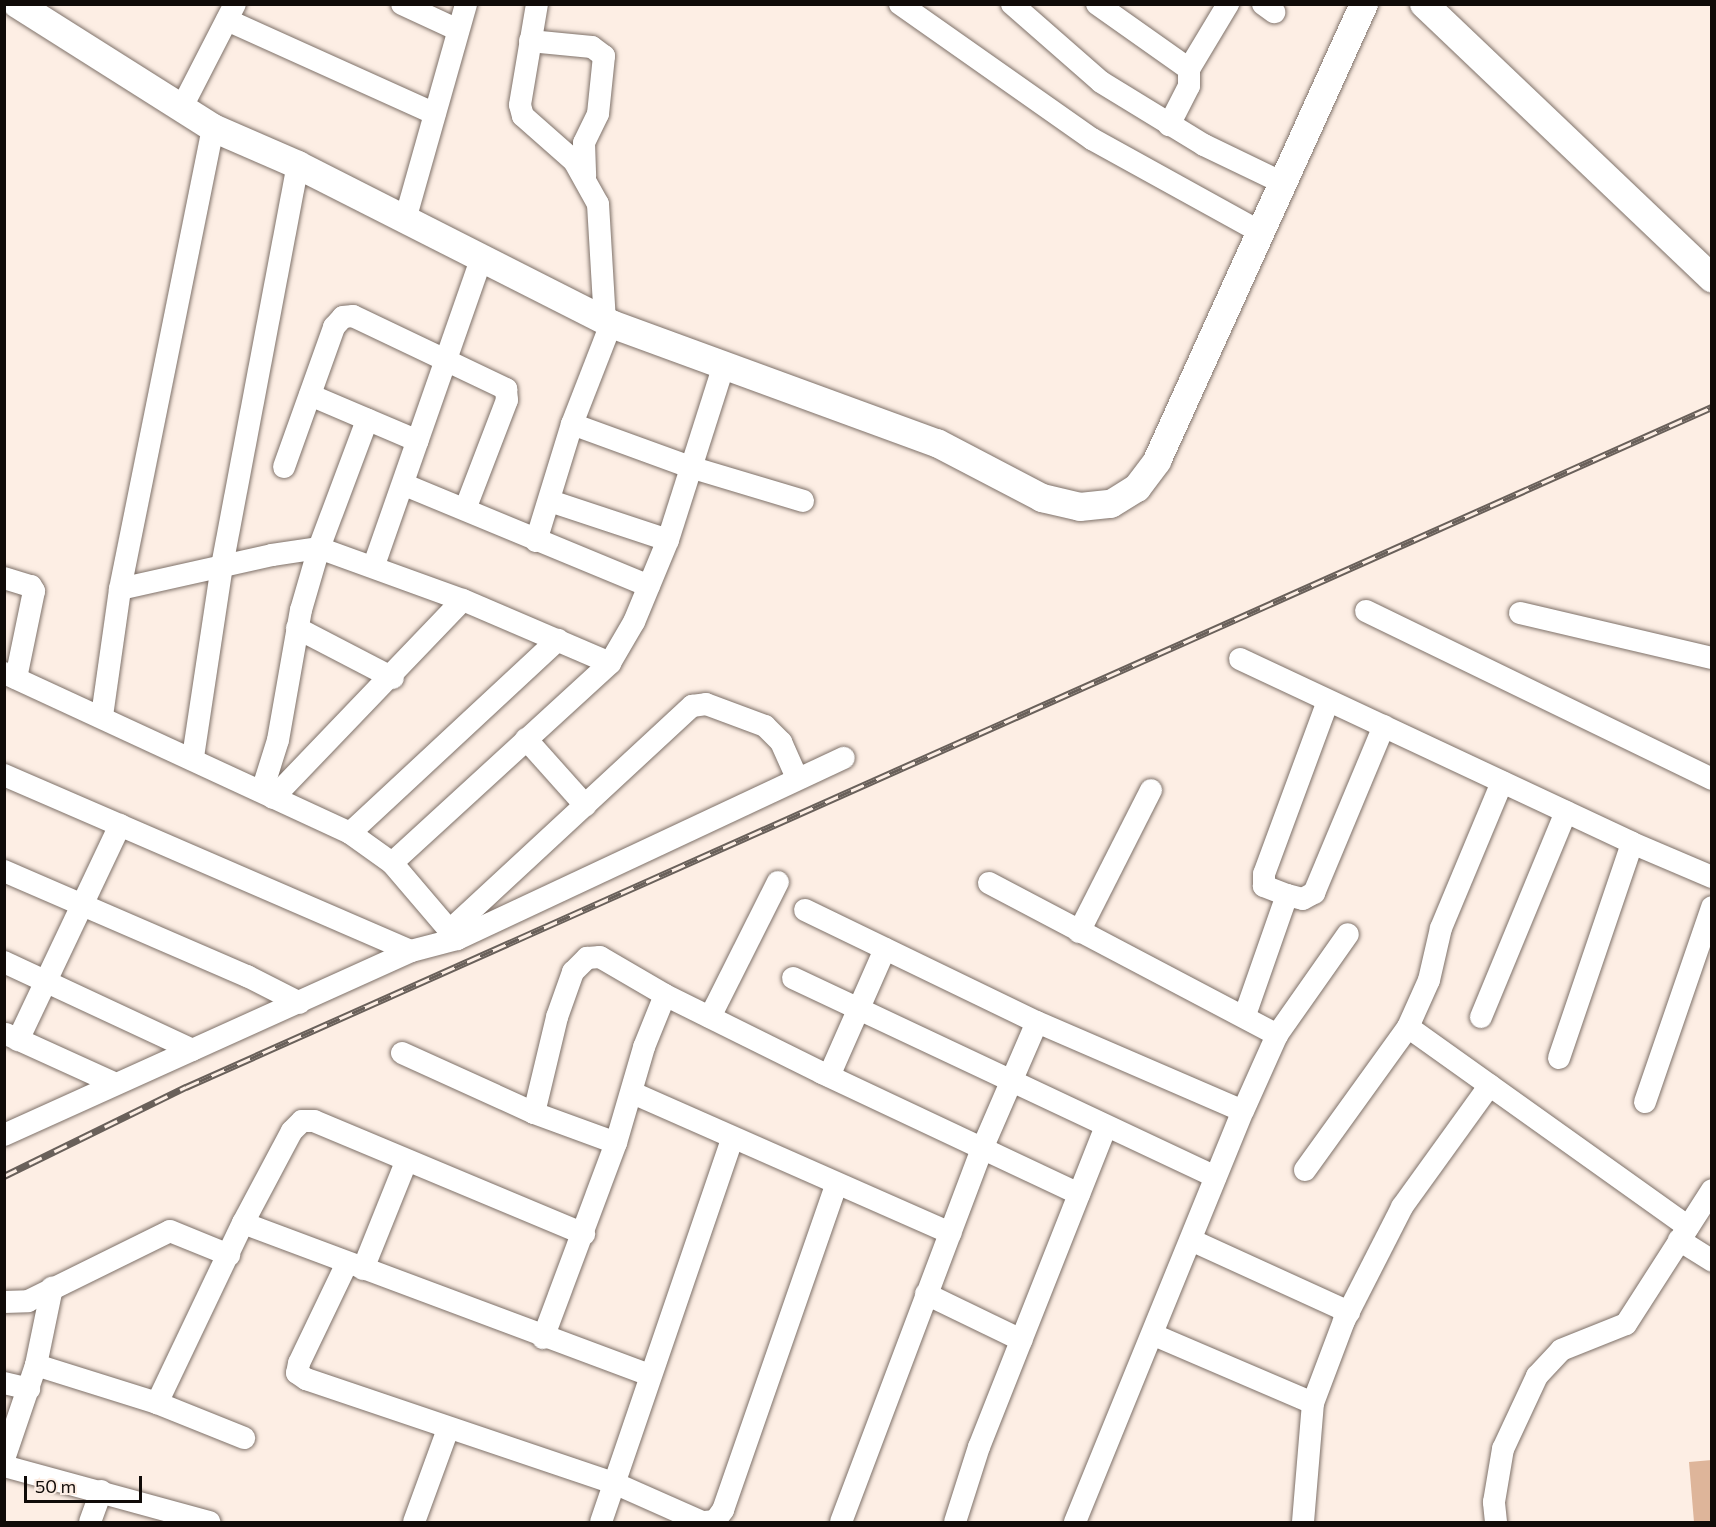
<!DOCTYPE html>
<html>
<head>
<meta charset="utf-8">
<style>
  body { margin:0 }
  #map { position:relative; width:1716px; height:1527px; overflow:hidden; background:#fdeee4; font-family:Commissioner,sans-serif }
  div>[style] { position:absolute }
  .building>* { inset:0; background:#deb59a }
  .roads { filter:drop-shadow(0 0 2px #7e7169) drop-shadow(0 0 2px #7e7169) }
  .minor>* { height:22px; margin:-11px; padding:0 11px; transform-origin:11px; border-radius:11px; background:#fff }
  .major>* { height:28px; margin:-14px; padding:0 14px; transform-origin:14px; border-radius:14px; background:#fff }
  .rail>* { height:7px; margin-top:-3.5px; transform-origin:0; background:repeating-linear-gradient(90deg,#fdeee4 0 14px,#69605a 0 28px); box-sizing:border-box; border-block:2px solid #69605a }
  span { translate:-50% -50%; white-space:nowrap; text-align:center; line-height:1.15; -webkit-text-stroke:6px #fdeee4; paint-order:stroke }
  .frame { position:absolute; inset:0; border:6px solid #100b08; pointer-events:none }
  .scale { position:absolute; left:24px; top:1476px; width:118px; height:27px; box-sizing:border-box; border:3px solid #100b08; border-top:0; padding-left:8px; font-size:18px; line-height:21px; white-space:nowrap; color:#100b08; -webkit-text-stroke:4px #fdeee4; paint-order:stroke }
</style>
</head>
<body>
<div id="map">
  <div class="building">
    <i style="clip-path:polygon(1712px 1460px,1712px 1522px,1694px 1522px,1689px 1462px)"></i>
  </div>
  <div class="roads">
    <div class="minor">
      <i style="left:402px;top:4px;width:62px;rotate:24.9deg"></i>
      <i style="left:537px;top:4px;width:102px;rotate:99.6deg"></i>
      <i style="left:520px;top:105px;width:11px;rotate:75deg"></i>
      <i style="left:523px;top:116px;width:68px;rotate:41.4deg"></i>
      <i style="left:574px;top:161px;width:49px;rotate:60.8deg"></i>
      <i style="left:598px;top:204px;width:117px;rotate:86.6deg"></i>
      <i style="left:900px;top:4px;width:235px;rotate:35.1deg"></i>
      <i style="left:1092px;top:139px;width:191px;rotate:28.9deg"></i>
      <i style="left:1012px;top:4px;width:118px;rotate:41.2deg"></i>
      <i style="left:1101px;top:82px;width:121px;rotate:31.5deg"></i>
      <i style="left:1204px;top:145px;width:85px;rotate:25.7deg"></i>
      <i style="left:1097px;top:4px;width:113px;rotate:35.2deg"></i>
      <i style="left:1189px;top:69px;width:17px;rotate:90deg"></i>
      <i style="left:1189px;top:86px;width:44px;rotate:117.1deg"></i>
      <i style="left:1263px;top:4px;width:14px;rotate:36deg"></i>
      <i style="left:227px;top:20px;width:228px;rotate:24.3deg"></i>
      <i style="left:530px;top:41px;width:62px;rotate:5.5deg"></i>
      <i style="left:592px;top:47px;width:15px;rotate:37deg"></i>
      <i style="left:604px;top:56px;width:58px;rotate:95.9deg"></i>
      <i style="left:598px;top:114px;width:32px;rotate:116deg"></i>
      <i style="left:584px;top:143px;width:33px;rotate:88deg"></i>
      <i style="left:1189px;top:69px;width:76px;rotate:-59deg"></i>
      <i style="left:182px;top:107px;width:116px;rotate:-62.8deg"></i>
      <i style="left:405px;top:220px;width:224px;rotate:-74.2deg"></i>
      <i style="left:310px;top:395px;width:117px;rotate:23.1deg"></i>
      <i style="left:572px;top:424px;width:126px;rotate:20deg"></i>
      <i style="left:690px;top:467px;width:118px;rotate:16.7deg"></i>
      <i style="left:284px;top:467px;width:149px;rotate:-70.3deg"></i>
      <i style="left:334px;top:327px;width:13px;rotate:-48deg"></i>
      <i style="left:343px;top:317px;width:10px;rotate:-6deg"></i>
      <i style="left:353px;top:316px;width:170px;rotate:25.5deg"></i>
      <i style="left:506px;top:389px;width:11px;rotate:85deg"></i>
      <i style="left:507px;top:400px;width:115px;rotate:111deg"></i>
      <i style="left:405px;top:485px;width:264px;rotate:22.5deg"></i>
      <i style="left:550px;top:501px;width:124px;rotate:18.3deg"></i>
      <i style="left:536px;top:541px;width:122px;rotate:-72.9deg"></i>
      <i style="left:572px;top:424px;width:107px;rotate:-68.7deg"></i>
      <i style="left:374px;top:565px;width:324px;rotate:-70.7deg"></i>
      <i style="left:4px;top:578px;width:28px;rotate:17deg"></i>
      <i style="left:31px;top:586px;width:6px;rotate:59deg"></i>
      <i style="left:34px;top:591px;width:89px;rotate:101.7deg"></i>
      <i style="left:120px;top:589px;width:156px;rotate:-12.6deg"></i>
      <i style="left:272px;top:555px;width:48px;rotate:-8.5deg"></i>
      <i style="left:319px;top:548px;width:153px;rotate:19.9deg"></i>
      <i style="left:463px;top:600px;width:160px;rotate:23.2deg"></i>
      <i style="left:1366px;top:611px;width:385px;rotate:25.9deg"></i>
      <i style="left:1520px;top:613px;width:197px;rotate:13.2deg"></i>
      <i style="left:297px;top:628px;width:108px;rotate:27.5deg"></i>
      <i style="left:1240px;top:659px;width:433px;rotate:25.1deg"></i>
      <i style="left:1632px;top:843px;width:87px;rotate:23deg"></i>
      <i style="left:4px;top:673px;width:381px;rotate:24.8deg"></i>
      <i style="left:350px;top:833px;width:52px;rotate:35.5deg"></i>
      <i style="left:392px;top:863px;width:100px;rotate:49.5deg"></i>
      <i style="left:102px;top:716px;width:128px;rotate:-81.9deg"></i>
      <i style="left:120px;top:589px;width:470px;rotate:-78.6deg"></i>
      <i style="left:526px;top:739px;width:89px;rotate:48.2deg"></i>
      <i style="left:193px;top:757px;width:193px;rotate:-81.4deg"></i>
      <i style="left:222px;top:566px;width:408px;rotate:-79.3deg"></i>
      <i style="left:4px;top:775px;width:443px;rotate:23.4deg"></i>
      <i style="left:262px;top:791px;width:53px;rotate:-72.6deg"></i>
      <i style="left:278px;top:740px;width:132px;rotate:-80deg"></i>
      <i style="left:301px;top:610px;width:65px;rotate:-73.8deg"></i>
      <i style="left:319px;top:548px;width:137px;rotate:-69.4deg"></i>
      <i style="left:273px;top:798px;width:274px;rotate:-46.2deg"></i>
      <i style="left:350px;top:833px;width:284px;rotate:-42.9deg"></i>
      <i style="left:392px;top:863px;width:296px;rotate:-42.5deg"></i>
      <i style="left:610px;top:663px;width:48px;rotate:-59.7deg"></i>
      <i style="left:634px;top:622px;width:89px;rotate:-67.5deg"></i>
      <i style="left:668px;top:540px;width:185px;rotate:-72.3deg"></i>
      <i style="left:4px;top:871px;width:265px;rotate:23.4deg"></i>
      <i style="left:247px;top:976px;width:59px;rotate:27deg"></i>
      <i style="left:989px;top:883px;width:326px;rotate:27.8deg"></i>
      <i style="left:1287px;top:895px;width:16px;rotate:14deg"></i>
      <i style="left:1303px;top:899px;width:13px;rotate:-29deg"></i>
      <i style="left:1314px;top:893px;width:181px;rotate:-67.3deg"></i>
      <i style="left:805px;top:910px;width:258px;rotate:25.8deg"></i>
      <i style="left:1037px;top:1022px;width:224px;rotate:23.4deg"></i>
      <i style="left:450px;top:930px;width:330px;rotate:-42.8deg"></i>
      <i style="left:692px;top:706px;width:14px;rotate:-8deg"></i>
      <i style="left:706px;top:704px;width:63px;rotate:20.4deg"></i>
      <i style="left:765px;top:726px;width:23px;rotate:45deg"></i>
      <i style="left:781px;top:742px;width:39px;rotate:66deg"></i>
      <i style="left:1079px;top:932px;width:159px;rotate:-63.1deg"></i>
      <i style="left:4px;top:962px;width:208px;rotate:25deg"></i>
      <i style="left:793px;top:978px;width:467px;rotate:25.2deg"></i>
      <i style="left:1245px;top:1015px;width:127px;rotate:-70.7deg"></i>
      <i style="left:1287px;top:895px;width:25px;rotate:-159deg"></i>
      <i style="left:1264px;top:886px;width:12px;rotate:-90deg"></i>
      <i style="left:1264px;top:874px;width:184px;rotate:-69.7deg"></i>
      <i style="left:710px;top:1017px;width:151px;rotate:-63.3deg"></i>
      <i style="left:1481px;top:1017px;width:222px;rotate:-67.5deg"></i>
      <i style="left:1408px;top:1027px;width:344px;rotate:35.5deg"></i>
      <i style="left:6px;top:1034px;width:119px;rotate:24.4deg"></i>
      <i style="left:18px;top:1040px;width:238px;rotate:-64.6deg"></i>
      <i style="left:402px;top:1053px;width:145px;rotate:24.4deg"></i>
      <i style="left:534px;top:1113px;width:87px;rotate:20.1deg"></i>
      <i style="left:1559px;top:1058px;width:227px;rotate:-71.2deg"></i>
      <i style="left:829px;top:1076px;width:139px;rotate:-66.2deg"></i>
      <i style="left:633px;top:1093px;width:347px;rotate:23.8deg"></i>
      <i style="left:1645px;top:1102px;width:206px;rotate:-71deg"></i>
      <i style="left:534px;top:1113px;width:99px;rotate:-76.5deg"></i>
      <i style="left:557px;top:1017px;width:48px;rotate:-70.4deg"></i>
      <i style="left:573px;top:972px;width:20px;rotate:-45deg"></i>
      <i style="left:587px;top:958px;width:13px;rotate:-4deg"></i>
      <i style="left:600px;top:957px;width:75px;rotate:30.3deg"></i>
      <i style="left:665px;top:995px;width:175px;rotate:26.4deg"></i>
      <i style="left:822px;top:1073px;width:284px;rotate:25.2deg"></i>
      <i style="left:4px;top:1135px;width:447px;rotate:-24.3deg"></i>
      <i style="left:411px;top:951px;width:48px;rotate:-14.6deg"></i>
      <i style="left:457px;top:939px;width:427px;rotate:-25.1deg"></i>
      <i style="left:1305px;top:1170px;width:176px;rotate:-54.2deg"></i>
      <i style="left:1408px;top:1027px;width:51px;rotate:-65.9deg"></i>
      <i style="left:1429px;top:980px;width:53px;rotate:-77deg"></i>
      <i style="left:1441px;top:928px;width:158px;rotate:-67.3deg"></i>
      <i style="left:243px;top:1223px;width:434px;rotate:20.5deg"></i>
      <i style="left:1191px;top:1240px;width:174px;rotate:24.5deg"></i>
      <i style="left:1679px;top:1240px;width:39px;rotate:32deg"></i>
      <i style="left:347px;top:1263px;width:111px;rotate:115.6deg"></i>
      <i style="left:299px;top:1363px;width:10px;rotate:101deg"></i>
      <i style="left:297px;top:1373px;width:11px;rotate:34deg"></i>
      <i style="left:306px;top:1379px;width:325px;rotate:18.7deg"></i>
      <i style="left:614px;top:1483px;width:96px;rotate:23.9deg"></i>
      <i style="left:363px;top:1269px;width:115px;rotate:-68.1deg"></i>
      <i style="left:926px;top:1294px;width:106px;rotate:25.8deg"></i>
      <i style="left:4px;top:1302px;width:24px;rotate:-2deg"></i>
      <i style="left:28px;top:1301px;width:158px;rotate:-26.2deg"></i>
      <i style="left:170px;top:1231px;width:64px;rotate:22.1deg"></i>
      <i style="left:1154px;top:1335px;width:173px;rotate:23.2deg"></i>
      <i style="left:543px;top:1338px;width:208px;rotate:-69.5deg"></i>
      <i style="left:616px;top:1143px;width:100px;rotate:-73.7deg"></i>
      <i style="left:644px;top:1047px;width:56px;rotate:-68deg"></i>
      <i style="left:36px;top:1365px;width:127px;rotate:17.4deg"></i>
      <i style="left:157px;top:1403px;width:94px;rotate:21.9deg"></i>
      <i style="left:4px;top:1383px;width:26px;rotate:13deg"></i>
      <i style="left:157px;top:1403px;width:199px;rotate:-64.5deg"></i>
      <i style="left:243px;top:1223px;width:104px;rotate:-62deg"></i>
      <i style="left:292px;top:1131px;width:14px;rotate:-45deg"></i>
      <i style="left:302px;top:1121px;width:12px"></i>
      <i style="left:314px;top:1121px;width:293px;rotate:22.7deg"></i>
      <i style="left:4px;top:1459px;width:99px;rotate:-71.2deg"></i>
      <i style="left:36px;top:1365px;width:79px;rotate:-78.3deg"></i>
      <i style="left:4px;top:1466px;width:213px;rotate:15.3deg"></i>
      <i style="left:90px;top:1522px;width:33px;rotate:-70deg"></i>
      <i style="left:414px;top:1522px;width:99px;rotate:-69.9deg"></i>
      <i style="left:601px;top:1522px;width:405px;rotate:-71.1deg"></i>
      <i style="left:705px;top:1522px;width:10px;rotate:-6deg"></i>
      <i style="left:715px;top:1521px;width:14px;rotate:-54deg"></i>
      <i style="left:723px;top:1510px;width:344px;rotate:-70.8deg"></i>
      <i style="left:841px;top:1522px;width:399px;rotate:-69.3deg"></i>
      <i style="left:982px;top:1149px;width:138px;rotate:-66.6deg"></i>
      <i style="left:955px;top:1522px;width:79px;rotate:-72.3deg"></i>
      <i style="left:979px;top:1447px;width:344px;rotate:-68.4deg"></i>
      <i style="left:1075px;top:1522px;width:444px;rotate:-67.8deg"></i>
      <i style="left:1243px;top:1111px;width:83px;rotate:-65.9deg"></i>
      <i style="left:1277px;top:1035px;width:123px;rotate:-54.9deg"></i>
      <i style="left:1303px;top:1522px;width:119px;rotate:-85.2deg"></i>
      <i style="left:1313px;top:1403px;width:88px;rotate:-69.3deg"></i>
      <i style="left:1344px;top:1321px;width:128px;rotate:-63deg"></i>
      <i style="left:1402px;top:1207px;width:150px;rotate:-54.2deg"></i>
      <i style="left:1496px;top:1522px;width:20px;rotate:-96deg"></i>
      <i style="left:1494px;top:1502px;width:54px;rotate:-80.4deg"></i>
      <i style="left:1503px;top:1449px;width:81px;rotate:-65deg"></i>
      <i style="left:1537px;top:1376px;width:35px;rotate:-47deg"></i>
      <i style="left:1561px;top:1350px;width:70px;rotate:-21.8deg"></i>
      <i style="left:1626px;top:1324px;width:159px;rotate:-57.3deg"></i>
    </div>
    <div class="major">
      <i style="left:17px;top:4px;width:232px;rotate:32.3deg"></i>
      <i style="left:213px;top:128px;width:93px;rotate:23.5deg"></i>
      <i style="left:298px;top:165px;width:351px;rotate:26.9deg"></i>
      <i style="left:611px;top:324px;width:347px;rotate:20.1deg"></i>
      <i style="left:937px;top:443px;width:119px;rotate:27.6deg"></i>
      <i style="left:1042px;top:498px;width:39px;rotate:13deg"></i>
      <i style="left:1080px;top:507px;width:31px;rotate:-6deg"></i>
      <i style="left:1111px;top:504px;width:31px;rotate:-32deg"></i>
      <i style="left:1137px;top:488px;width:34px;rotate:-53deg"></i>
      <i style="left:1157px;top:461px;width:502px;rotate:-65.63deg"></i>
      <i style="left:1424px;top:4px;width:398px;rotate:43.6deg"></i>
    </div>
  </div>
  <div class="rail">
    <i style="left:4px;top:1176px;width:203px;rotate:-26.1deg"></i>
    <i style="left:186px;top:1087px;width:1671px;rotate:-24.02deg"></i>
  </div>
  <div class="frame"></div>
  <div class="scale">50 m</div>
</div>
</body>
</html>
